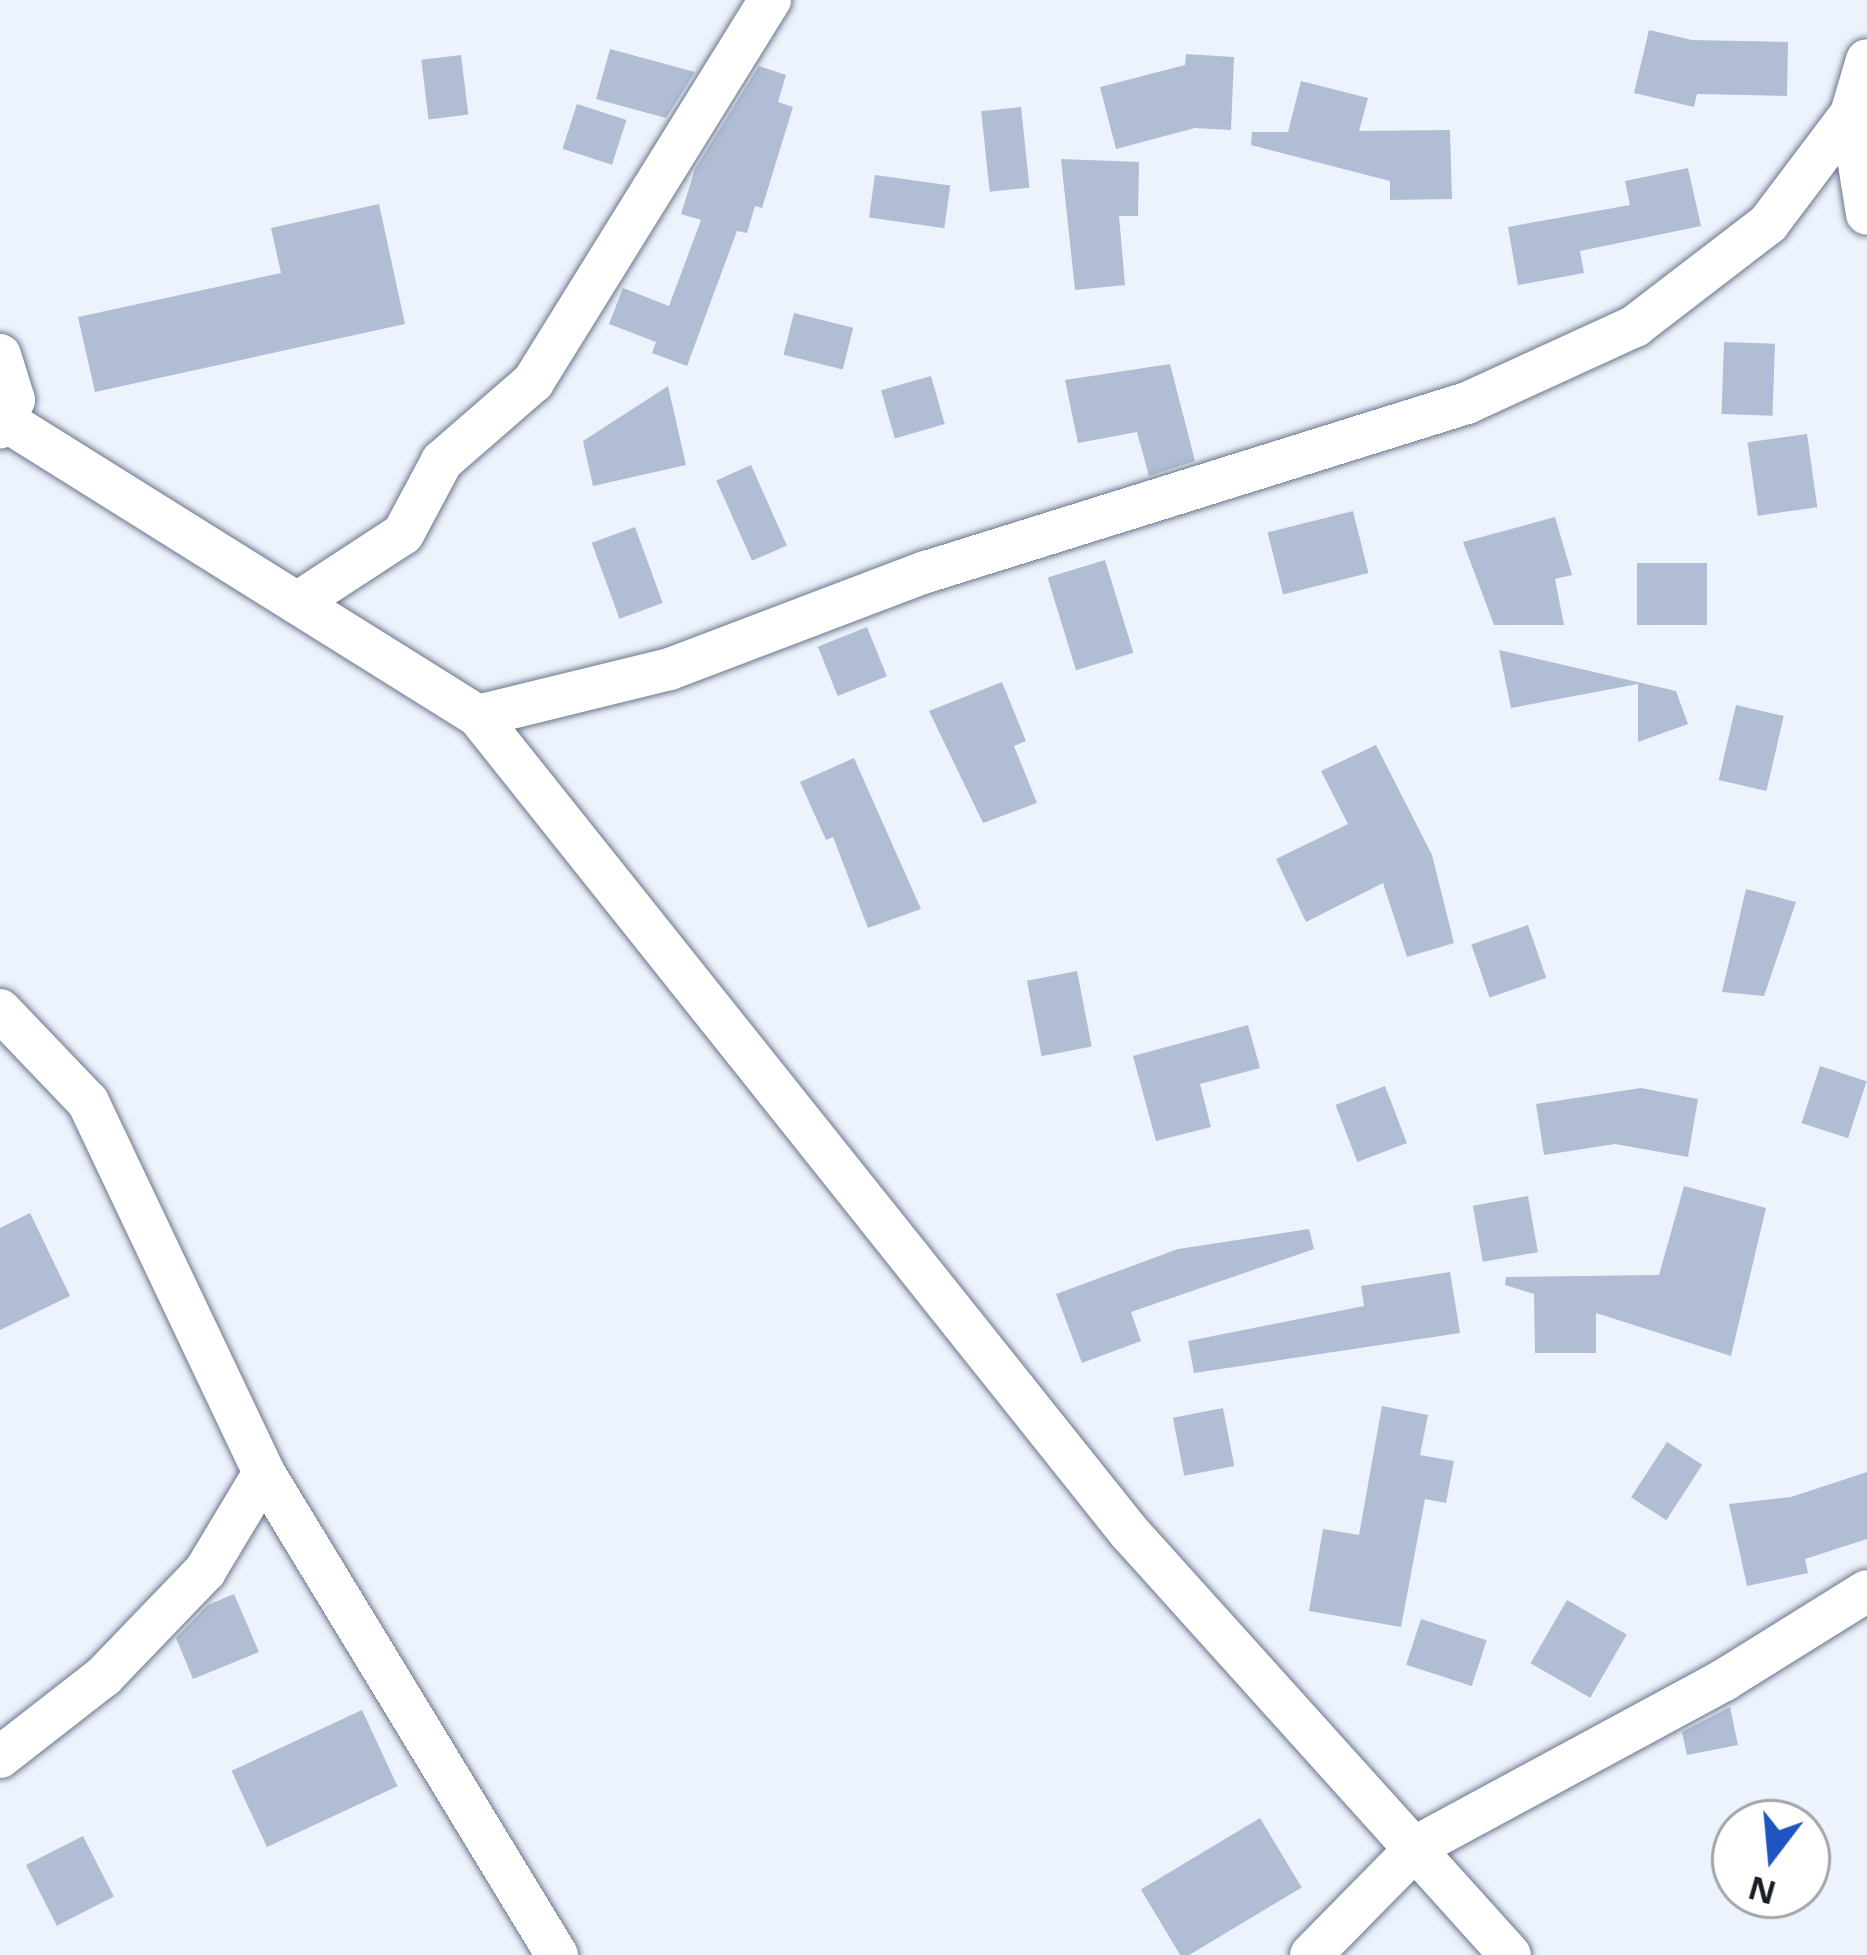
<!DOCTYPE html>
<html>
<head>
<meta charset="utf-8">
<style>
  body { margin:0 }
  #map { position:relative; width:1867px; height:1955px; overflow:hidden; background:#edf3fc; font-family:"Noto Sans",sans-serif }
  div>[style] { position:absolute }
  .building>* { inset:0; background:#b0bdd4; transform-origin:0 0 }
  .roads { filter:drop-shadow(0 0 3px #6c788d) drop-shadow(0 0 3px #6c788d) }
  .minor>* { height:42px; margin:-21px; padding:0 21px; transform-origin:21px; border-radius:21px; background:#fff }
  span { translate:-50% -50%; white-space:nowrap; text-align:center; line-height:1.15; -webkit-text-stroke:9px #fff; paint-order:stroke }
  .north { position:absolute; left:1711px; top:1799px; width:120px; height:120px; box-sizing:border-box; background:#fff; border:3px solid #a3a5a8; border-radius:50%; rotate:196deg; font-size:33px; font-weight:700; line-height:48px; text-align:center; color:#191e26 }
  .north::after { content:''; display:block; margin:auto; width:42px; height:54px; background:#2054c1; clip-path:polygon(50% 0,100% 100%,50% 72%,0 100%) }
</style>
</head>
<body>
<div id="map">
  <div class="building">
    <i style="clip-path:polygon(1649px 30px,1692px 40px,1788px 42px,1787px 96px,1697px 94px,1694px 107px,1634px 93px)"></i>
    <i style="clip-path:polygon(610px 49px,695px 72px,666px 118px,596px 99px)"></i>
    <i style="clip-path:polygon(1186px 54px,1234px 57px,1231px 130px,1195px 128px,1116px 149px,1100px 87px,1185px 65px)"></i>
    <i style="left:461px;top:55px;width:60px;height:40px;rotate:83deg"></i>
    <i style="clip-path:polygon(759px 66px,786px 75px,778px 102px,793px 107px,762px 208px,755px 206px,747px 233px,737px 231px,687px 366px,652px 353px,656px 342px,609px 324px,623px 288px,669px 306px,701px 220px,681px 214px,695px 169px)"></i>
    <i style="clip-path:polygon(1301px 81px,1368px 98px,1359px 131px,1450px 130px,1452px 199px,1390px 200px,1390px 181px,1251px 145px,1252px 132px,1288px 132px)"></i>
    <i style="left:577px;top:104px;width:52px;height:47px;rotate:18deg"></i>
    <i style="left:1021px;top:107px;width:81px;height:40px;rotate:84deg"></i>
    <i style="clip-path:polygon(1061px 159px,1139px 162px,1138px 216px,1119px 216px,1125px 285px,1075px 290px)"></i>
    <i style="clip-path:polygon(1688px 168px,1701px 226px,1580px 251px,1584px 273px,1518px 285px,1508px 227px,1630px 205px,1625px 181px)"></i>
    <i style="left:875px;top:175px;width:76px;height:43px;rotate:8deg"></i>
    <i style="clip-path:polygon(379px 204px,405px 324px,95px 392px,78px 317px,281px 273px,271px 228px)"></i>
    <i style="left:794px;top:313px;width:61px;height:43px;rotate:14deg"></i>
    <i style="left:1724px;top:342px;width:51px;height:72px;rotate:2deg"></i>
    <i style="clip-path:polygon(1170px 364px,1195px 461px,1149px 476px,1137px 432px,1078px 443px,1065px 380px)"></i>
    <i style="left:931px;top:376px;width:50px;height:52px;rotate:74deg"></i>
    <i style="clip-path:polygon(668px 386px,686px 465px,593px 486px,583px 441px)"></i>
    <i style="left:1807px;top:434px;width:74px;height:60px;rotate:82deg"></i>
    <i style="left:751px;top:465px;width:88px;height:38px;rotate:66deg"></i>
    <i style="left:1353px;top:511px;width:64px;height:88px;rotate:76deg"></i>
    <i style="clip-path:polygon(1555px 517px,1572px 575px,1555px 579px,1564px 625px,1494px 625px,1463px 542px)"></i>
    <i style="left:635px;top:527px;width:81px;height:46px;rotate:70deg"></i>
    <i style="left:1105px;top:560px;width:97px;height:60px;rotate:73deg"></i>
    <i style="left:1637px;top:563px;width:70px;height:62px"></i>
    <i style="left:867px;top:627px;width:53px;height:53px;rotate:68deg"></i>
    <i style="clip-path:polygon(1499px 650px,1676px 691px,1688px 724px,1638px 742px,1638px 684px,1511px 708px)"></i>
    <i style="clip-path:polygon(1002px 682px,1026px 741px,1014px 746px,1037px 803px,983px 823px,929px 711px)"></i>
    <i style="left:1736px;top:705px;width:49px;height:77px;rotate:13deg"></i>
    <i style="clip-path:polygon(1376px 745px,1432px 855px,1454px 943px,1407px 957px,1383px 883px,1306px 922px,1276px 859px,1348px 824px,1321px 771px)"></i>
    <i style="clip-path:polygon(854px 758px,921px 909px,868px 928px,833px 837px,826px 840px,800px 782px)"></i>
    <i style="clip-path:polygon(1746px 889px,1796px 902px,1764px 996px,1722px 992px)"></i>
    <i style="left:1528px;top:925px;width:56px;height:60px;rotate:71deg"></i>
    <i style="left:1077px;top:971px;width:77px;height:51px;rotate:79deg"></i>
    <i style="clip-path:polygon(1248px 1025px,1260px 1068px,1200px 1084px,1211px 1127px,1156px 1141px,1133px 1056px)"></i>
    <i style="left:1820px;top:1066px;width:49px;height:60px;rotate:18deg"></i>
    <i style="left:1385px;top:1086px;width:61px;height:53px;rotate:69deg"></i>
    <i style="clip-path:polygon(1641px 1088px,1698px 1099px,1688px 1157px,1615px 1144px,1544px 1155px,1536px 1104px)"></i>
    <i style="clip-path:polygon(1684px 1186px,1766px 1208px,1731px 1356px,1596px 1313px,1596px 1353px,1535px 1353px,1534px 1294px,1505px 1285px,1506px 1277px,1659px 1275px)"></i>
    <i style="left:1528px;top:1196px;width:57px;height:56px;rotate:80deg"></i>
    <i style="clip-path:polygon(30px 1213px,70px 1296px,0 1330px,0 1228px)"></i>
    <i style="clip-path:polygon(1309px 1229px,1314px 1249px,1131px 1312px,1141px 1341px,1082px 1363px,1056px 1294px,1178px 1249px)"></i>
    <i style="clip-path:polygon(1450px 1272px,1460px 1333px,1194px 1373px,1188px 1341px,1364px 1306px,1361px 1286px)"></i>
    <i style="clip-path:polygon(1382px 1406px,1428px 1415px,1420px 1455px,1454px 1461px,1446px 1503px,1425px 1499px,1401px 1627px,1309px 1611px,1323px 1529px,1359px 1535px)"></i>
    <i style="left:1223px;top:1408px;width:59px;height:51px;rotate:79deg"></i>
    <i style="left:1667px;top:1442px;width:42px;height:66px;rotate:33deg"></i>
    <i style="clip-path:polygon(1867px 1472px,1867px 1539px,1805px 1559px,1808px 1573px,1747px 1586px,1729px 1504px,1791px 1497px)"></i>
    <i style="clip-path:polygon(234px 1594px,259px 1652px,193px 1679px,176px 1638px,208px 1605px)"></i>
    <i style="left:1567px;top:1600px;width:69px;height:73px;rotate:30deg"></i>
    <i style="left:1421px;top:1619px;width:69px;height:48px;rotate:18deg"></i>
    <i style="clip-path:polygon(1730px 1707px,1738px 1745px,1687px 1755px,1682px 1732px)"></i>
    <i style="left:362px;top:1710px;width:84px;height:144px;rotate:65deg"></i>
    <i style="left:1260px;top:1818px;width:81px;height:139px;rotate:59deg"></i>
    <i style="left:83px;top:1836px;width:68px;height:64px;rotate:63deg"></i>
  </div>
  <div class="roads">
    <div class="minor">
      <i style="left:1851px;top:114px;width:101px;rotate:80.9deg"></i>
      <i style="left:0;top:355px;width:47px;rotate:72.7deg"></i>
      <i style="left:14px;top:400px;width:31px;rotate:117deg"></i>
      <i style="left:6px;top:421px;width:557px;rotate:32.01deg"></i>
      <i style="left:478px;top:716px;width:1044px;rotate:51.42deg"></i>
      <i style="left:1129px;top:1532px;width:569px;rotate:47.99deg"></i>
      <i style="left:297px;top:603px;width:126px;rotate:-33.1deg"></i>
      <i style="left:403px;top:534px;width:83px;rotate:-61.9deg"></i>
      <i style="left:442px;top:461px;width:121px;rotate:-41deg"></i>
      <i style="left:533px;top:382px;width:450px;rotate:-58.2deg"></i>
      <i style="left:478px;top:716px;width:198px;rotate:-13.8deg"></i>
      <i style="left:670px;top:669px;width:274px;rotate:-20.8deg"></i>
      <i style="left:926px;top:572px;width:567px;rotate:-17.35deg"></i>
      <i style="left:1467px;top:403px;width:185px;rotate:-24.6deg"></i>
      <i style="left:1635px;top:326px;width:168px;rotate:-37.5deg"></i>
      <i style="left:1768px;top:224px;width:138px;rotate:-53deg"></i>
      <i style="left:1851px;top:114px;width:56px;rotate:-73.5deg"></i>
      <i style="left:0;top:1010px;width:127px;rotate:46.3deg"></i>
      <i style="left:88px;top:1102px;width:411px;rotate:64.6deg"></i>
      <i style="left:264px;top:1473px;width:564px;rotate:58.71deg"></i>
      <i style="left:0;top:1757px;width:132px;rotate:-37.9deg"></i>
      <i style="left:104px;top:1676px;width:146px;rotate:-46.1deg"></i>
      <i style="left:205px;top:1571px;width:114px;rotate:-59deg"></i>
      <i style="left:1311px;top:1955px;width:154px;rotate:-45.5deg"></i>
      <i style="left:1419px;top:1845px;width:347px;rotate:-28.4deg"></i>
      <i style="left:1724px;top:1680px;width:168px;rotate:-31.9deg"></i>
    </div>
  </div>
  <div class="north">N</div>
</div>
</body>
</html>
